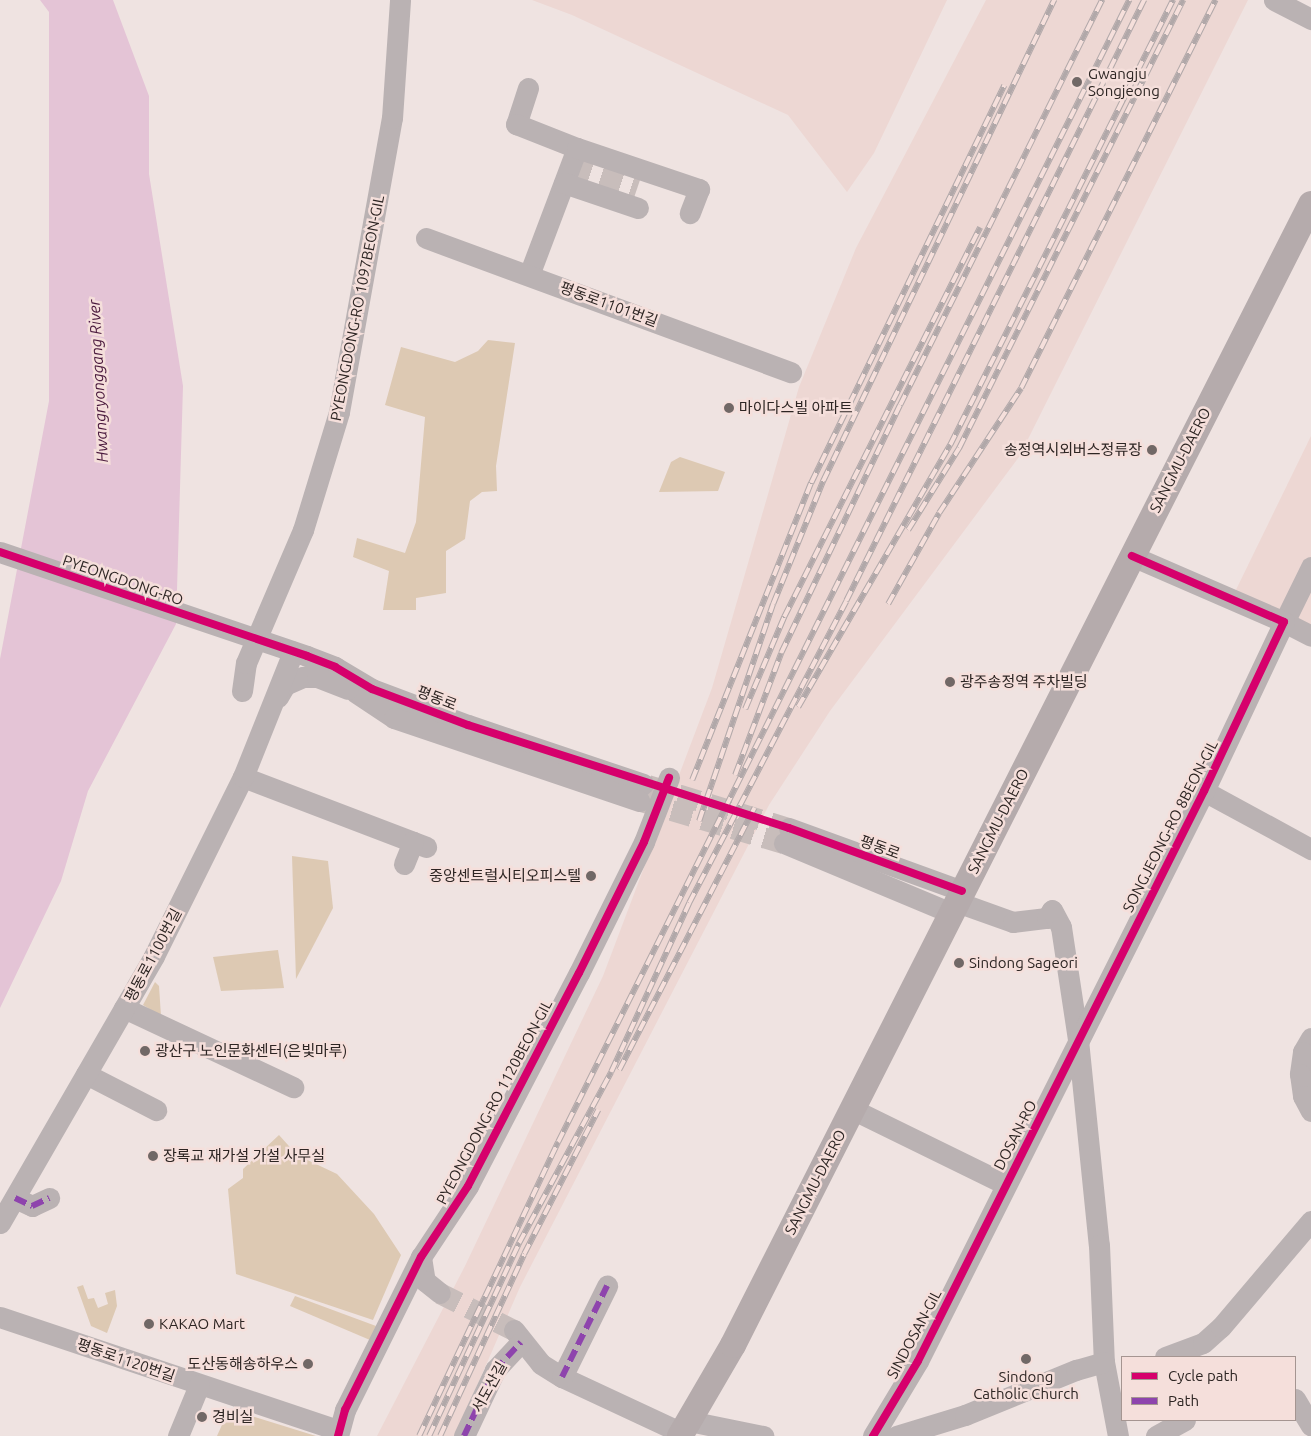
<!DOCTYPE html>
<html>
<head>
<meta charset="utf-8">
<style>
  body { margin:0 }
  #map { position:relative; width:1311px; height:1436px; overflow:hidden; background:#efe3e1; font-family:Ubuntu,"Noto Sans KR",sans-serif }
  div>[style] { position:absolute }
  .built>* { inset:0; background:#edd7d3 }
  .green>* { inset:0; background:#ddc9b3 }
  .water>* { inset:0; background:#e4c4d6 }
  .minor-tunnel>* { height:21px; margin-top:-10.5px; transform-origin:0; background:repeating-linear-gradient(90deg,#c8bdbb 0 21px,transparent 0 32px) }
  .minor>* { height:21px; margin:-10.5px; padding:0 10.5px; transform-origin:10.5px; border-radius:10.5px; background:#bab2b3 }
  .major>* { height:26px; margin:-13px; padding:0 13px; transform-origin:13px; border-radius:13px; background:#b5abac }
  .rail>* { height:5.5px; margin-top:-2.75px; transform-origin:0; background:repeating-linear-gradient(90deg,#f5dfdb 0 11px,#b1a8a9 0 22px); box-sizing:border-box; border-block:1px solid #b1a8a9 }
  .quiet>* { height:6px; margin-top:-3px; transform-origin:0; background:repeating-linear-gradient(90deg,#8e44ad 0 12px,transparent 0 18px) }
  .cycleway>* { height:8px; margin:-4px; padding:0 4px; transform-origin:4px; border-radius:4px; background:#d6006c }
  .dots>* { width:14px; height:14px; translate:-50% -50%; box-sizing:border-box; border:2px solid #f5dfdb; border-radius:50% }
  span { translate:-50% -50%; white-space:nowrap; text-align:center; line-height:1.15; -webkit-text-stroke:5px #f5dfdb; paint-order:stroke }
  .poi-label { font-size:15px; color:#2d2523 }
  .left { translate:0 -50%; text-align:left }
  .right { translate:-100% -50%; text-align:right }
  .street-label { font-size:15px; color:#2d2523 }
  .water-label { font-size:16px; color:#4a193d; font-style:italic }
  .legend { position:absolute; left:1121px; top:1356px; width:175px; height:65px; box-sizing:border-box; background:#f5dfdb; border:1px solid #a59591; margin:0; padding:6px 9px; list-style:none; font-size:15px; color:#2d2523 }
  .legend li { display:flex; align-items:center; gap:10px; height:25px }
  .legend b { width:25px; border:1px solid #a59591 }
</style>
</head>
<body>
<div id="map">
  <div class="built">
    <i style="clip-path:polygon(532px 0,947px 0,874px 153px,847px 192px,788px 115px,572px 15px)"></i>
    <i style="clip-path:polygon(986px 0,1248px 0,1019px 457px,830px 711px,769px 805px,520px 1287px,455px 1436px,377px 1436px,465px 1266px,603px 976px,712px 688px,799px 387px,856px 248px)"></i>
    <i style="clip-path:polygon(1311px 436px,1311px 641px,1231px 600px)"></i>
  </div>
  <div class="green">
    <i style="clip-path:polygon(488px 340px,515px 343px,496px 466px,497px 491px,482px 492px,470px 501px,465px 539px,446px 551px,446px 593px,416px 598px,416px 610px,383px 610px,389px 571px,353px 557px,357px 538px,405px 553px,416px 522px,425px 417px,385px 405px,401px 347px,455px 362px,478px 351px)"></i>
    <i style="clip-path:polygon(680px 457px,725px 472px,718px 491px,659px 492px,671px 462px)"></i>
    <i style="clip-path:polygon(292px 856px,328px 861px,333px 908px,296px 979px)"></i>
    <i style="clip-path:polygon(278px 950px,284px 988px,221px 991px,213px 957px)"></i>
    <i style="clip-path:polygon(155px 982px,159px 986px,161px 1016px,143px 1005px)"></i>
    <i style="clip-path:polygon(279px 1135px,297px 1155px,337px 1174px,374px 1214px,401px 1255px,373px 1320px,236px 1274px,228px 1189px,243px 1178px,243px 1169px)"></i>
    <i style="clip-path:polygon(83px 1285px,88px 1299px,94px 1298px,98px 1308px,108px 1304px,105px 1293px,115px 1290px,117px 1306px,107px 1333px,91px 1326px,77px 1287px)"></i>
    <i style="clip-path:polygon(295px 1296px,376px 1326px,370px 1340px,290px 1306px)"></i>
    <i style="clip-path:polygon(229px 1409px,316px 1436px,217px 1436px)"></i>
  </div>
  <div class="water">
    <i style="clip-path:polygon(40px 0,113px 0,149px 96px,149px 174px,183px 386px,176px 624px,88px 791px,61px 881px,0 1008px,0 659px,49px 401px,49px 12px)"></i>
  </div>
  <div class="minor-tunnel">
    <i style="left:571px;top:165px;width:70px;rotate:18.4deg"></i>
    <i style="left:648px;top:785px;width:147px;rotate:17deg"></i>
    <i style="left:641px;top:801px;width:149px;rotate:16.4deg"></i>
    <i style="left:440px;top:1293px;width:83px;rotate:26.6deg"></i>
  </div>
  <div class="minor">
    <i style="left:1274px;top:0;width:42px;rotate:27.2deg"></i>
    <i style="left:528px;top:88px;width:38px;rotate:108deg"></i>
    <i style="left:516px;top:124px;width:66px;rotate:21.5deg"></i>
    <i style="left:577px;top:148px;width:136px;rotate:110.7deg"></i>
    <i style="left:577px;top:148px;width:129px;rotate:18.6deg"></i>
    <i style="left:699px;top:189px;width:26px;rotate:111deg"></i>
    <i style="left:564px;top:183px;width:78px;rotate:18.7deg"></i>
    <i style="left:426px;top:238px;width:389px;rotate:20.2deg"></i>
    <i style="left:0;top:552px;width:324px;rotate:18.7deg"></i>
    <i style="left:307px;top:656px;width:30px;rotate:21deg"></i>
    <i style="left:335px;top:667px;width:43px;rotate:30.7deg"></i>
    <i style="left:372px;top:689px;width:103px;rotate:20.6deg"></i>
    <i style="left:468px;top:725px;width:185px;rotate:18.6deg"></i>
    <i style="left:1311px;top:567px;width:61px;rotate:116.1deg"></i>
    <i style="left:1284px;top:622px;width:30px;rotate:27deg"></i>
    <i style="left:242px;top:691px;width:28px;rotate:-82deg"></i>
    <i style="left:246px;top:663px;width:145px;rotate:-66.8deg"></i>
    <i style="left:303px;top:530px;width:123px;rotate:-73deg"></i>
    <i style="left:339px;top:412px;width:299px;rotate:-79.8deg"></i>
    <i style="left:392px;top:118px;width:118px;rotate:-86.1deg"></i>
    <i style="left:355px;top:692px;width:47px;rotate:33.7deg"></i>
    <i style="left:394px;top:718px;width:259px;rotate:18.7deg"></i>
    <i style="left:278px;top:697px;width:14px;rotate:-60deg"></i>
    <i style="left:285px;top:685px;width:20px;rotate:-24deg"></i>
    <i style="left:303px;top:677px;width:14px"></i>
    <i style="left:317px;top:677px;width:33px;rotate:21deg"></i>
    <i style="left:243px;top:777px;width:196px;rotate:20.9deg"></i>
    <i style="left:1204px;top:791px;width:122px;rotate:28.5deg"></i>
    <i style="left:789px;top:828px;width:184px;rotate:20deg"></i>
    <i style="left:784px;top:843px;width:181px;rotate:22.7deg"></i>
    <i style="left:404px;top:864px;width:24px;rotate:-68deg"></i>
    <i style="left:957px;top:902px;width:59px;rotate:19.7deg"></i>
    <i style="left:1013px;top:922px;width:34px;rotate:-7deg"></i>
    <i style="left:1047px;top:918px;width:9px;rotate:-58deg"></i>
    <i style="left:1052px;top:910px;width:19px;rotate:62deg"></i>
    <i style="left:1061px;top:927px;width:114px;rotate:81.4deg"></i>
    <i style="left:1078px;top:1040px;width:206px;rotate:84.2deg"></i>
    <i style="left:1099px;top:1245px;width:117px;rotate:87.6deg"></i>
    <i style="left:1104px;top:1362px;width:75px;rotate:79.3deg"></i>
    <i style="left:124px;top:1008px;width:187px;rotate:25.1deg"></i>
    <i style="left:1311px;top:1038px;width:16px;rotate:120deg"></i>
    <i style="left:1303px;top:1052px;width:22px;rotate:98deg"></i>
    <i style="left:1300px;top:1074px;width:22px;rotate:82deg"></i>
    <i style="left:1303px;top:1096px;width:17px;rotate:62deg"></i>
    <i style="left:86px;top:1074px;width:79px;rotate:27.2deg"></i>
    <i style="left:852px;top:1109px;width:170px;rotate:26.1deg"></i>
    <i style="left:15px;top:1198px;width:19px;rotate:25deg"></i>
    <i style="left:32px;top:1206px;width:19px;rotate:-25deg"></i>
    <i style="left:0;top:1223px;width:308px;rotate:-60deg"></i>
    <i style="left:154px;top:956px;width:200px;rotate:-63.6deg"></i>
    <i style="left:243px;top:777px;width:135px;rotate:-68.2deg"></i>
    <i style="left:421px;top:1257px;width:24px;rotate:81deg"></i>
    <i style="left:425px;top:1281px;width:19px;rotate:39deg"></i>
    <i style="left:0;top:1317px;width:355px;rotate:18.5deg"></i>
    <i style="left:514px;top:1330px;width:43px;rotate:51.5deg"></i>
    <i style="left:541px;top:1364px;width:25px;rotate:32deg"></i>
    <i style="left:562px;top:1377px;width:132px;rotate:25deg"></i>
    <i style="left:1165px;top:1357px;width:40px;rotate:-20.2deg"></i>
    <i style="left:1203px;top:1343px;width:24px;rotate:-42deg"></i>
    <i style="left:1221px;top:1327px;width:139px;rotate:-49.7deg"></i>
    <i style="left:562px;top:1377px;width:102px;rotate:-63.7deg"></i>
    <i style="left:1295px;top:1399px;width:31px;rotate:59deg"></i>
    <i style="left:689px;top:1421px;width:76px;rotate:11.5deg"></i>
    <i style="left:178px;top:1436px;width:55px;rotate:-67.6deg"></i>
    <i style="left:338px;top:1436px;width:27px;rotate:-75deg"></i>
    <i style="left:345px;top:1410px;width:171px;rotate:-63.6deg"></i>
    <i style="left:421px;top:1257px;width:85px;rotate:-56.5deg"></i>
    <i style="left:468px;top:1186px;width:240px;rotate:-62.5deg"></i>
    <i style="left:579px;top:973px;width:146px;rotate:-63.6deg"></i>
    <i style="left:644px;top:842px;width:69px;rotate:-68.7deg"></i>
    <i style="left:464px;top:1436px;width:73px;rotate:-64.8deg"></i>
    <i style="left:495px;top:1370px;width:38px;rotate:-47deg"></i>
    <i style="left:873px;top:1436px;width:87px;rotate:-59deg"></i>
    <i style="left:918px;top:1361px;width:638px;rotate:-63.35deg"></i>
    <i style="left:1204px;top:791px;width:187px;rotate:-64.7deg"></i>
    <i style="left:1284px;top:622px;width:166px;rotate:-156.5deg"></i>
    <i style="left:896px;top:1436px;width:72px;rotate:-16.9deg"></i>
    <i style="left:965px;top:1415px;width:120px;rotate:-22.1deg"></i>
    <i style="left:1076px;top:1370px;width:29px;rotate:-16deg"></i>
    <i style="left:1156px;top:1436px;width:33px;rotate:-29deg"></i>
  </div>
  <div class="major">
    <i style="left:680px;top:1436px;width:105px;rotate:-59.8deg"></i>
    <i style="left:733px;top:1345px;width:1279px;rotate:-63.13deg"></i>
  </div>
  <div class="rail">
    <i style="left:908px;top:530px;width:97px;rotate:-58.1deg"></i>
    <i style="left:959px;top:448px;width:501px;rotate:-63.43deg"></i>
    <i style="left:888px;top:604px;width:104px;rotate:-60.7deg"></i>
    <i style="left:939px;top:513px;width:149px;rotate:-56.7deg"></i>
    <i style="left:1021px;top:388px;width:434px;rotate:-63.4deg"></i>
    <i style="left:798px;top:707px;width:303px;rotate:-59.9deg"></i>
    <i style="left:950px;top:445px;width:498px;rotate:-63.4deg"></i>
    <i style="left:745px;top:709px;width:100px;rotate:-67deg"></i>
    <i style="left:784px;top:617px;width:436px;rotate:-63.3deg"></i>
    <i style="left:735px;top:775px;width:130px;rotate:-69.3deg"></i>
    <i style="left:781px;top:653px;width:275px;rotate:-64.4deg"></i>
    <i style="left:900px;top:405px;width:453px;rotate:-63.5deg"></i>
    <i style="left:692px;top:780px;width:320px;rotate:-68.2deg"></i>
    <i style="left:811px;top:483px;width:442px;rotate:-64.1deg"></i>
    <i style="left:699px;top:821px;width:229px;rotate:-71.2deg"></i>
    <i style="left:773px;top:604px;width:133px;rotate:-67.9deg"></i>
    <i style="left:823px;top:481px;width:534px;rotate:-64.35deg"></i>
    <i style="left:619px;top:1070px;width:295px;rotate:-62.7deg"></i>
    <i style="left:419px;top:1436px;width:325px;rotate:-64.7deg"></i>
    <i style="left:558px;top:1142px;width:1277px;rotate:-63.43deg"></i>
    <i style="left:429px;top:1436px;width:213px;rotate:-65deg"></i>
    <i style="left:519px;top:1243px;width:194px;rotate:-61.7deg"></i>
    <i style="left:611px;top:1072px;width:186px;rotate:-65.2deg"></i>
    <i style="left:689px;top:903px;width:340px;rotate:-62.5deg"></i>
    <i style="left:846px;top:601px;width:671px;rotate:-63.63deg"></i>
    <i style="left:440px;top:1436px;width:200px;rotate:-65.2deg"></i>
    <i style="left:524px;top:1254px;width:162px;rotate:-62.8deg"></i>
  </div>
  <div class="quiet">
    <i style="left:15px;top:1198px;width:19px;rotate:25deg"></i>
    <i style="left:32px;top:1206px;width:19px;rotate:-25deg"></i>
    <i style="left:562px;top:1377px;width:102px;rotate:-63.7deg"></i>
    <i style="left:464px;top:1436px;width:73px;rotate:-64.8deg"></i>
    <i style="left:495px;top:1370px;width:38px;rotate:-47deg"></i>
  </div>
  <div class="cycleway">
    <i style="left:0;top:552px;width:324px;rotate:18.7deg"></i>
    <i style="left:307px;top:656px;width:30px;rotate:21deg"></i>
    <i style="left:335px;top:667px;width:43px;rotate:30.7deg"></i>
    <i style="left:372px;top:689px;width:103px;rotate:20.6deg"></i>
    <i style="left:468px;top:725px;width:337px;rotate:17.8deg"></i>
    <i style="left:789px;top:828px;width:184px;rotate:20deg"></i>
    <i style="left:338px;top:1436px;width:27px;rotate:-75deg"></i>
    <i style="left:345px;top:1410px;width:171px;rotate:-63.6deg"></i>
    <i style="left:421px;top:1257px;width:85px;rotate:-56.5deg"></i>
    <i style="left:468px;top:1186px;width:240px;rotate:-62.5deg"></i>
    <i style="left:579px;top:973px;width:146px;rotate:-63.6deg"></i>
    <i style="left:644px;top:842px;width:69px;rotate:-68.7deg"></i>
    <i style="left:873px;top:1436px;width:87px;rotate:-59deg"></i>
    <i style="left:918px;top:1361px;width:638px;rotate:-63.35deg"></i>
    <i style="left:1204px;top:791px;width:187px;rotate:-64.7deg"></i>
    <i style="left:1284px;top:622px;width:166px;rotate:-156.5deg"></i>
  </div>
  <div class="dots">
    <i style="left:1077px;top:82px;background:#716866"></i>
    <i style="left:729px;top:408px;background:#716866"></i>
    <i style="left:1152px;top:450px;background:#716866"></i>
    <i style="left:950px;top:682px;background:#716866"></i>
    <i style="left:591px;top:876px;background:#716866"></i>
    <i style="left:959px;top:963px;background:#716866"></i>
    <i style="left:145px;top:1051px;background:#716866"></i>
    <i style="left:153px;top:1156px;background:#716866"></i>
    <i style="left:149px;top:1324px;background:#716866"></i>
    <i style="left:1026px;top:1359px;background:#716866"></i>
    <i style="left:308px;top:1364px;background:#716866"></i>
    <i style="left:202px;top:1417px;background:#716866"></i>
  </div>
  <div class="poi-label">
    <span class="left" style="left:1088px;top:82px">Gwangju<br>Songjeong</span>
    <span class="left" style="left:739px;top:408px">마이다스빌 아파트</span>
    <span class="right" style="left:1142px;top:450px">송정역시외버스정류장</span>
    <span class="left" style="left:960px;top:682px">광주송정역 주차빌딩</span>
    <span class="right" style="left:581px;top:876px">중앙센트럴시티오피스텔</span>
    <span class="left" style="left:969px;top:963px">Sindong Sageori</span>
    <span class="left" style="left:155px;top:1051px">광산구 노인문화센터(은빛마루)</span>
    <span class="left" style="left:163px;top:1156px">장록교 재가설 가설 사무실</span>
    <span class="left" style="left:159px;top:1324px">KAKAO Mart</span>
    <span class="right" style="left:298px;top:1364px">도산동해송하우스</span>
    <span style="left:1026px;top:1385px">Sindong<br>Catholic Church</span>
    <span class="left" style="left:212px;top:1417px">경비실</span>
  </div>
  <div class="street-label">
    <span style="left:609px;top:304px;rotate:20deg">평동로1101번길</span>
    <span style="left:357px;top:308px;rotate:-79deg">PYEONGDONG-RO 1097BEON-GIL</span>
    <span style="left:1180px;top:460px;rotate:-63deg">SANGMU-DAERO</span>
    <span style="left:123px;top:580px;rotate:19deg">PYEONGDONG-RO</span>
    <span style="left:437px;top:698px;rotate:21deg">평동로</span>
    <span style="left:998px;top:821px;rotate:-63deg">SANGMU-DAERO</span>
    <span style="left:1170px;top:826px;rotate:-63deg">SONGJEONG-RO 8BEON-GIL</span>
    <span style="left:880px;top:847px;rotate:20deg">평동로</span>
    <span style="left:153px;top:955px;rotate:-62deg">평동로1100번길</span>
    <span style="left:494px;top:1102px;rotate:-62deg">PYEONGDONG-RO 1120BEON-GIL</span>
    <span style="left:1015px;top:1135px;rotate:-63deg">DOSAN-RO</span>
    <span style="left:815px;top:1182px;rotate:-63deg">SANGMU-DAERO</span>
    <span style="left:914px;top:1334px;rotate:-62deg">SINDOSAN-GIL</span>
    <span style="left:126px;top:1360px;rotate:19deg">평동로1120번길</span>
    <span style="left:489px;top:1387px;rotate:-61deg">서도산길</span>
  </div>
  <div class="water-label">
    <span style="left:98px;top:381px;rotate:-93deg">Hwangryonggang River</span>
  </div>
  <ul class="legend">
  <li><b style="height:6px;background:#d6006c"></b>Cycle path</li>
  <li><b style="height:6px;background:#8e44ad"></b>Path</li>
  </ul>
</div>
</body>
</html>
